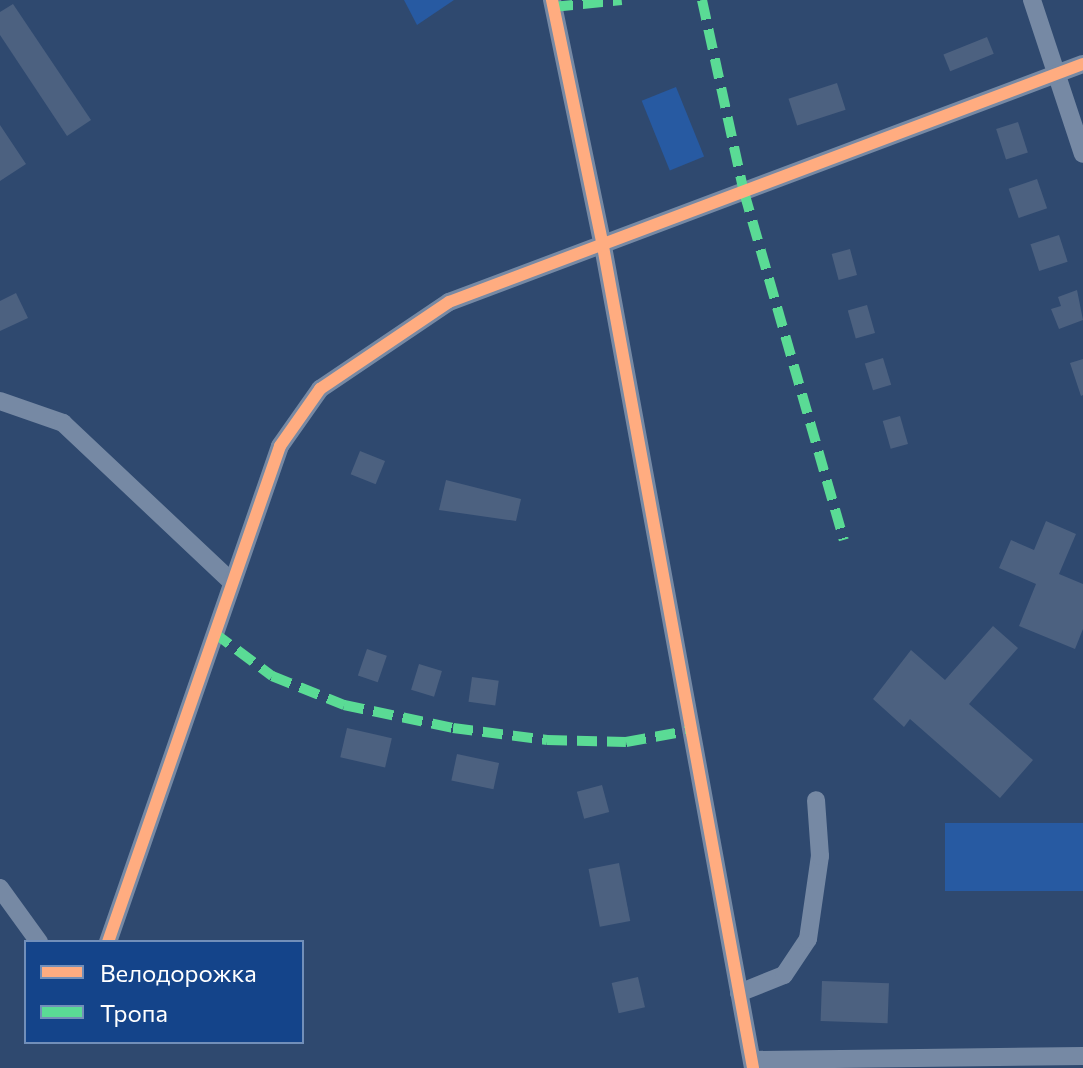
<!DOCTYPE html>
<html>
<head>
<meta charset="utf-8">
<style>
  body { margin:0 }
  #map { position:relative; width:1083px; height:1068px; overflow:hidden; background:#2f496f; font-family:Commissioner,sans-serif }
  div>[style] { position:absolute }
  .green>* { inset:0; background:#275aa2; transform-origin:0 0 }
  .building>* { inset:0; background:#4c6180; transform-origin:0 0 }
  .minor>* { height:18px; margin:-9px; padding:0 9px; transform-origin:9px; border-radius:9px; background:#7689a4 }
  .quiet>* { height:10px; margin-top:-5px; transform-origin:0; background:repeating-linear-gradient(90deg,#5adb95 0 20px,transparent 0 30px) }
  .cycleway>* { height:12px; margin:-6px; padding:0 6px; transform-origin:6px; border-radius:6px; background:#ffac80 }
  span { translate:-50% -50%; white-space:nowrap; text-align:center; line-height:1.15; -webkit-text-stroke:6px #14448a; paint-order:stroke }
  .legend { position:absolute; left:24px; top:940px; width:280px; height:104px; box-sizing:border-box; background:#14448a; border:2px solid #728fb9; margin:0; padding:10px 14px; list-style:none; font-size:24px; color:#fff }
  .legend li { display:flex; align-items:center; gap:16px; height:40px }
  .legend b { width:40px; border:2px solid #728fb9 }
</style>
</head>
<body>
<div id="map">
  <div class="green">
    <i style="clip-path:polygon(404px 0,454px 0,417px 25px)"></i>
    <i style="left:676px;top:87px;width:75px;height:37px;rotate:68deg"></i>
    <i style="left:1083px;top:823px;width:68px;height:138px;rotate:90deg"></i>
  </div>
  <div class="building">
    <i style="clip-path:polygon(13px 4px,91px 120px,67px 136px,0 35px,0 12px)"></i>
    <i style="left:987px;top:37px;width:18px;height:47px;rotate:68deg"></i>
    <i style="left:837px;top:83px;width:28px;height:51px;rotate:72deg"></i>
    <i style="left:1018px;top:122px;width:32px;height:23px;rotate:72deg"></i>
    <i style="clip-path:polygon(0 125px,26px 164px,0 181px)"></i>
    <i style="left:1037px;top:179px;width:31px;height:30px;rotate:71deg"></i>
    <i style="left:1059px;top:235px;width:28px;height:30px;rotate:72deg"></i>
    <i style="left:850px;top:249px;width:27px;height:19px;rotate:75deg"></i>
    <i style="clip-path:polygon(1077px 290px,1083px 320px,1059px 329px,1051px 309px,1061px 306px,1058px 297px)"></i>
    <i style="clip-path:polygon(16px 293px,28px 318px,0 331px,0 301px)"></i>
    <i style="left:867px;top:305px;width:29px;height:20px;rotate:74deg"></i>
    <i style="left:883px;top:358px;width:28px;height:19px;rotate:73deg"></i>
    <i style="clip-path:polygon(1083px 359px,1083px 395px,1081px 396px,1070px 363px)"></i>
    <i style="left:900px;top:416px;width:29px;height:18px;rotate:74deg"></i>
    <i style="left:360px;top:451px;width:27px;height:25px;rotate:22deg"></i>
    <i style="clip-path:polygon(446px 480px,521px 499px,516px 521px,439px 510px)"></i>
    <i style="clip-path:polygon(1046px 521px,1076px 534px,1059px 574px,1083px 584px,1083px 629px,1075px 649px,1019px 626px,1036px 584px,999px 568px,1011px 540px,1034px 550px)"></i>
    <i style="clip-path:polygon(993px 626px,1018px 648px,969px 704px,1033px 760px,1000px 798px,910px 719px,904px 727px,873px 699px,911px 650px,945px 680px)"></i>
    <i style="left:367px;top:649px;width:21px;height:28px;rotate:19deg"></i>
    <i style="left:419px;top:664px;width:24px;height:27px;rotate:17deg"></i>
    <i style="left:472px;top:677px;width:27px;height:25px;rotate:8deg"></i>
    <i style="left:347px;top:728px;width:46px;height:30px;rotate:13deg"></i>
    <i style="left:457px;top:754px;width:43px;height:27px;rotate:12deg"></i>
    <i style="left:602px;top:785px;width:28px;height:26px;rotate:75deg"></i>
    <i style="left:619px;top:863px;width:59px;height:31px;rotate:79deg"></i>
    <i style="left:638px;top:977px;width:31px;height:27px;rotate:77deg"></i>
    <i style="left:822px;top:981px;width:67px;height:40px;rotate:2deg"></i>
  </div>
  <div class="minor">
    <i style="left:552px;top:0;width:246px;rotate:78.3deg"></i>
    <i style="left:602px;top:241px;width:841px;rotate:79.65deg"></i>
    <i style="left:1032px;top:0;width:162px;rotate:71.7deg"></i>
    <i style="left:0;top:401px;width:67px;rotate:19.2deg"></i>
    <i style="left:63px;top:423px;width:232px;rotate:43.3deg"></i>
    <i style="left:0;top:888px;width:67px;rotate:54.2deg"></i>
    <i style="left:108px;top:942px;width:525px;rotate:-70.87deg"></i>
    <i style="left:280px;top:446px;width:70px;rotate:-54.9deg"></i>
    <i style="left:320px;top:389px;width:156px;rotate:-34deg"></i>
    <i style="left:449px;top:302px;width:677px;rotate:-20.58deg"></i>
    <i style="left:739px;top:993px;width:48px;rotate:-21.8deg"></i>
    <i style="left:784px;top:975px;width:43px;rotate:-56.3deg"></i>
    <i style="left:808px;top:939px;width:84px;rotate:-81.8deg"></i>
    <i style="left:820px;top:856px;width:56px;rotate:-94.1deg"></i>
    <i style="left:753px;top:1060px;width:330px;rotate:-0.7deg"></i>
  </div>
  <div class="quiet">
    <i style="left:702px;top:0;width:197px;rotate:77.7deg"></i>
    <i style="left:744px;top:192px;width:362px;rotate:74deg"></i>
    <i style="left:553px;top:7px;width:69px;rotate:-5.8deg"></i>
    <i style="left:213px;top:632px;width:74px;rotate:36.7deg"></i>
    <i style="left:272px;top:676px;width:78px;rotate:21.9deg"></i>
    <i style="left:344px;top:705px;width:111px;rotate:11.9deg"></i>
    <i style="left:453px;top:728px;width:95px;rotate:7.3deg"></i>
    <i style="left:547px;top:740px;width:79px;rotate:1.5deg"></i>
    <i style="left:626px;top:742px;width:62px;rotate:-10.2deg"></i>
  </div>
  <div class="cycleway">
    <i style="left:552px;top:0;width:246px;rotate:78.3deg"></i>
    <i style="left:602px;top:241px;width:841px;rotate:79.65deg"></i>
    <i style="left:108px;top:942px;width:525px;rotate:-70.87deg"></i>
    <i style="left:280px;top:446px;width:70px;rotate:-54.9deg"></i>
    <i style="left:320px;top:389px;width:156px;rotate:-34deg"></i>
    <i style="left:449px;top:302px;width:677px;rotate:-20.58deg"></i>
  </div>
  <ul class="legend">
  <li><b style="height:10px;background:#ffac80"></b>Велодорожка</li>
  <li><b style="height:10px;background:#5adb95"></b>Тропа</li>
  </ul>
</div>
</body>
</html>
